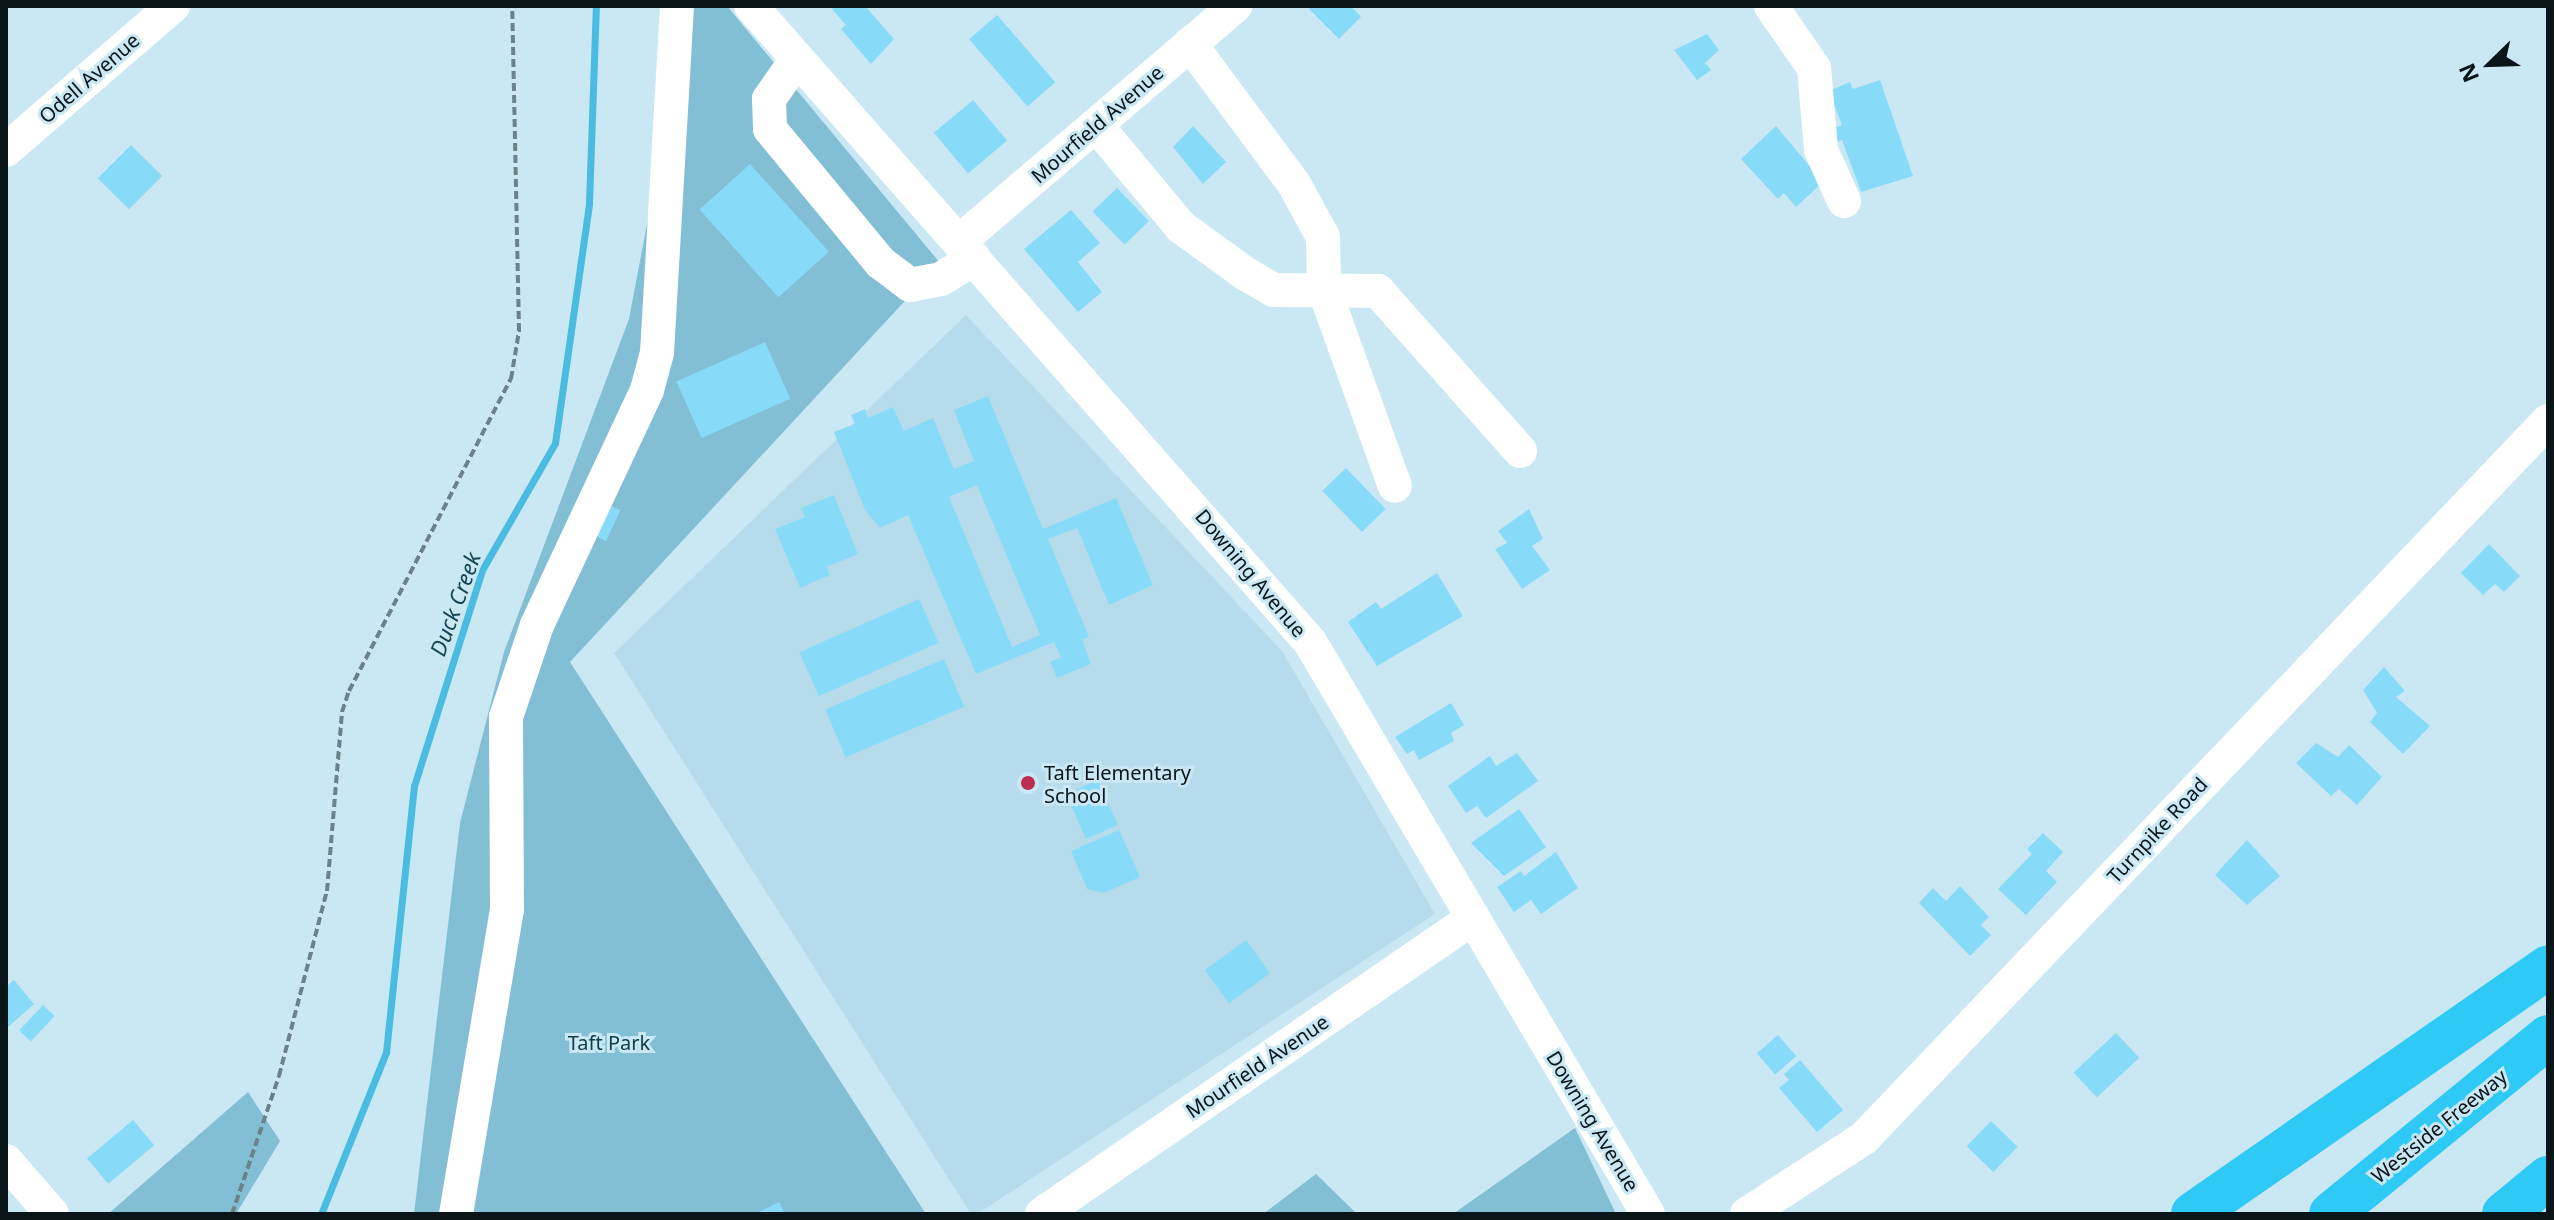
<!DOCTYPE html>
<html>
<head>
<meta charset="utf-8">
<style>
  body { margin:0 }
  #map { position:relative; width:2554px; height:1220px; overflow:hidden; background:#c9e8f4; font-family:"Noto Sans",sans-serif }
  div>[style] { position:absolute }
  .built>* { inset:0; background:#b6dceb }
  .green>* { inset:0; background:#82bed4 }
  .stream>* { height:7px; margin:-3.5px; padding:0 3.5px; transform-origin:3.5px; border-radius:3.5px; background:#4bbce1 }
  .building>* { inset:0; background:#88dbf8; transform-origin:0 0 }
  .path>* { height:4px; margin-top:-2px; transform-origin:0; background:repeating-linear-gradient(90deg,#6c8189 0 8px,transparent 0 12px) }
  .minor>* { height:34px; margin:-17px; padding:0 17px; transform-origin:17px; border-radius:17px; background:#fff }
  .highway>* { height:44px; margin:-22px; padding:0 22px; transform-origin:22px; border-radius:22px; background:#2ec9f5 }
  .dots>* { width:22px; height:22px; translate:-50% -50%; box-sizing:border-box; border:4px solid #c9e8f4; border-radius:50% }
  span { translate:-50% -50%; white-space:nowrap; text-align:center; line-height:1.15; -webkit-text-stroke:6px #c9e8f4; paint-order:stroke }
  .street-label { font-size:20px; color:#0a1519 }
  .poi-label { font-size:20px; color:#0a1519 }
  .left { translate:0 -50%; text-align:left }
  .park-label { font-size:20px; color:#0b3e4d }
  .water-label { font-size:22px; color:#154655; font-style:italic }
  .frame { position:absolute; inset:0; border:8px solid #0a1519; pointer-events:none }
  .north { position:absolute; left:2450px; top:24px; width:80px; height:80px; -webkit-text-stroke:6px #c9e8f4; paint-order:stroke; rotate:247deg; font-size:22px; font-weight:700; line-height:32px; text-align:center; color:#0a1519 }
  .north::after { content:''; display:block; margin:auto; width:28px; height:36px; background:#0a1519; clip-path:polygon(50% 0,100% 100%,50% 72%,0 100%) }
</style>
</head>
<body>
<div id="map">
  <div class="built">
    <i style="clip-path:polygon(966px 315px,1282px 651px,1435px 914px,977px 1214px,971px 1214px,614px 653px)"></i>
  </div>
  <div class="green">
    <i style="clip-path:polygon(693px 6px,727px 6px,940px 263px,570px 662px,926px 1214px,414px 1214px,460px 823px,504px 652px,629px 319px,687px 14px)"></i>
    <i style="clip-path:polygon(248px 1092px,280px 1141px,236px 1214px,108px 1214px)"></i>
    <i style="clip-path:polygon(1575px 1128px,1616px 1214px,1453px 1214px)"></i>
    <i style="clip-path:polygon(1316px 1174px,1357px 1214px,1263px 1214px)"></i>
  </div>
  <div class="stream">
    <i style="left:321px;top:1214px;width:175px;rotate:-68.1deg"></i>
    <i style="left:386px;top:1052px;width:267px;rotate:-84deg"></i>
    <i style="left:414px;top:786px;width:226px;rotate:-72.5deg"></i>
    <i style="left:482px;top:570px;width:146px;rotate:-60.1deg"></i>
    <i style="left:555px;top:443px;width:242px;rotate:-81.9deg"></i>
    <i style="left:589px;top:203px;width:197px;rotate:-88deg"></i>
  </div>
  <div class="building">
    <i style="clip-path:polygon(835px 6px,865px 6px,894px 39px,871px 64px,841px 29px,846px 25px,832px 9px)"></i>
    <i style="clip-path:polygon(1312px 6px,1351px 6px,1361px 17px,1339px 39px,1309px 9px)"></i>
    <i style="left:997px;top:15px;width:89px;height:37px;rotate:49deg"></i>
    <i style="clip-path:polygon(1707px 34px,1719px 50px,1705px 63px,1711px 70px,1697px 80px,1674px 50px)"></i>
    <i style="clip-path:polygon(1880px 80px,1913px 176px,1861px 192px,1842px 140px,1830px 145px,1825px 132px,1842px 125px,1829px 91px,1850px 82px,1853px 89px)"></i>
    <i style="left:973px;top:100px;width:53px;height:51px;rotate:50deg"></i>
    <i style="clip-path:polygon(1193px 126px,1226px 162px,1203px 184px,1173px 147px)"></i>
    <i style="clip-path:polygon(1776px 126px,1823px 182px,1796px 207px,1784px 193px,1778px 199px,1741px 159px)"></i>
    <i style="left:131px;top:145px;width:44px;height:47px;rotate:45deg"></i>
    <i style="left:750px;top:164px;width:118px;height:68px;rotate:48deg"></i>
    <i style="left:1117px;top:188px;width:46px;height:34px;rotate:46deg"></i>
    <i style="clip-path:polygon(1071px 210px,1100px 243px,1078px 262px,1102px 292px,1078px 312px,1024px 249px)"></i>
    <i style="left:765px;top:342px;width:62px;height:97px;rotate:66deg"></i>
    <i style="clip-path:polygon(evenodd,988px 396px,1043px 529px,1116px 498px,1153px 585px,1109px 605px,1077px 528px,1048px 539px,1089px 637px,1082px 640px,1091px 664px,1057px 678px,1050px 662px,1061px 657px,1054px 642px,976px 674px,908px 515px,880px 528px,865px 510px,834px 432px,855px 424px,851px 415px,865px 409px,868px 418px,893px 407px,904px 431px,933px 418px,954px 469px,974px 461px,954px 410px,988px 396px,977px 485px,1040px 635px,1012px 647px,949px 497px,977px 485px)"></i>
    <i style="left:1346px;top:468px;width:57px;height:33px;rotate:46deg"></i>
    <i style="clip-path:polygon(834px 495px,858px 554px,827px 567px,830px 575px,800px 588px,775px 529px,805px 517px,801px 508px)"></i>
    <i style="left:605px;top:503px;width:17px;height:34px;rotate:25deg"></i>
    <i style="clip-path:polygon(1529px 509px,1543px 539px,1532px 546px,1550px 570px,1522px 589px,1495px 549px,1507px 543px,1498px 531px)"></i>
    <i style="clip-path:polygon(2489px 544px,2520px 576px,2504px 592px,2495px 584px,2483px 595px,2461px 573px)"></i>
    <i style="clip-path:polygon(1437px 573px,1463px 616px,1377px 666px,1348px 622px,1376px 602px,1381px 609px)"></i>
    <i style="left:919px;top:599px;width:48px;height:131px;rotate:66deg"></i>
    <i style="left:944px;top:659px;width:52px;height:129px;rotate:67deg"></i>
    <i style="clip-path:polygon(2384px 667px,2405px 691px,2396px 697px,2430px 726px,2403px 754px,2370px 722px,2377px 713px,2363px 690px)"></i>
    <i style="clip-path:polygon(1451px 703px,1464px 725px,1451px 733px,1454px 741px,1419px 760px,1414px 750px,1407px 754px,1395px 737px)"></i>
    <i style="clip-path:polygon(2316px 743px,2338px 757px,2349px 745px,2382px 777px,2357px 805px,2339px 789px,2331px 796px,2296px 763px)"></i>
    <i style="clip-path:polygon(1517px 753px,1538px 781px,1486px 818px,1477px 806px,1466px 813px,1448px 786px,1490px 756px,1496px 766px)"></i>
    <i style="left:1098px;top:780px;width:49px;height:35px;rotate:66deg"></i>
    <i style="clip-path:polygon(1519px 809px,1546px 847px,1504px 876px,1471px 843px)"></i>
    <i style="clip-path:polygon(1119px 830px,1140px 877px,1104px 893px,1087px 889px,1071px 851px)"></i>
    <i style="clip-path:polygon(2043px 833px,2063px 852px,2046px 871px,2057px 882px,2026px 915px,1998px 889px,2032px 854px,2027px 849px)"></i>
    <i style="clip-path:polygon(2247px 840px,2280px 876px,2247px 905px,2215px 875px)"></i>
    <i style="clip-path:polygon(1556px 852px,1578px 888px,1541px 914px,1531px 900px,1514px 912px,1497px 887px,1521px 871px,1524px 876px)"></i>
    <i style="clip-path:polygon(1960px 886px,1989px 917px,1981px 925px,1991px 935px,1970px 956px,1919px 903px,1933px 888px,1946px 901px)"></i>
    <i style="left:1246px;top:940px;width:41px;height:51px;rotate:54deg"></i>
    <i style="clip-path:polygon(14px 980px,34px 1004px,6px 1029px,6px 987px)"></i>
    <i style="left:43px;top:1005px;width:16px;height:35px;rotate:43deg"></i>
    <i style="left:2116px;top:1033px;width:34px;height:58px;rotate:47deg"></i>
    <i style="left:1778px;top:1035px;width:28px;height:28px;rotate:49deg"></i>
    <i style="clip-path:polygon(1800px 1060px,1843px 1110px,1817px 1132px,1779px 1088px,1789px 1080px,1784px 1074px)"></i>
    <i style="left:133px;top:1120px;width:33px;height:60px;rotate:50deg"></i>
    <i style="left:1991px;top:1121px;width:37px;height:35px;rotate:44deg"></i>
    <i style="clip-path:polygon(779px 1202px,785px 1214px,755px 1214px)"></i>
  </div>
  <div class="path">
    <i style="left:232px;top:1214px;width:146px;rotate:-71.2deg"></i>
    <i style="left:279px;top:1076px;width:191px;rotate:-75.5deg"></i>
    <i style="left:327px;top:891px;width:180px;rotate:-85.2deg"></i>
    <i style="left:342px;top:712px;width:22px;rotate:-72deg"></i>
    <i style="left:349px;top:691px;width:352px;rotate:-62.6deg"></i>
    <i style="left:511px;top:379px;width:49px;rotate:-80.5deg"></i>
    <i style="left:519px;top:331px;width:325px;rotate:-91.2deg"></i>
  </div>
  <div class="minor">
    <i style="left:751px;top:6px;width:847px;rotate:48.69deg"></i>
    <i style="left:1310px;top:642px;width:664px;rotate:59.42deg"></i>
    <i style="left:1771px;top:6px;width:75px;rotate:55.3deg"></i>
    <i style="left:1814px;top:68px;width:82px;rotate:85.1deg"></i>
    <i style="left:1821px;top:150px;width:56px;rotate:65.7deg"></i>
    <i style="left:1190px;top:44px;width:174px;rotate:53.4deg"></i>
    <i style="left:1294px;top:184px;width:60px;rotate:61.3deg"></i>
    <i style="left:1323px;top:237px;width:52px;rotate:88.9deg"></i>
    <i style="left:1324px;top:289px;width:209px;rotate:70.2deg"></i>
    <i style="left:797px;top:59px;width:49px;rotate:125deg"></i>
    <i style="left:769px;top:99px;width:30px;rotate:88deg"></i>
    <i style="left:770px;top:129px;width:174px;rotate:50.4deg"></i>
    <i style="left:881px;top:263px;width:36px;rotate:37deg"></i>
    <i style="left:910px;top:285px;width:32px;rotate:-11deg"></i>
    <i style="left:941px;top:279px;width:39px;rotate:-32deg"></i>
    <i style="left:1096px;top:125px;width:133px;rotate:50.2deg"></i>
    <i style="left:1181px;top:227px;width:80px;rotate:35.9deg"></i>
    <i style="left:1246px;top:274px;width:32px;rotate:30deg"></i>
    <i style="left:1274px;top:290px;width:104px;rotate:0.6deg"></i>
    <i style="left:1378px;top:291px;width:214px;rotate:48.4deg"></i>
    <i style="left:6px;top:150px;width:221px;rotate:-40.8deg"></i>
    <i style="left:960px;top:241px;width:362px;rotate:-40.5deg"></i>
    <i style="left:6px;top:1161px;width:70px;rotate:49deg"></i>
    <i style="left:456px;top:1214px;width:308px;rotate:-80.5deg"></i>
    <i style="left:507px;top:910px;width:193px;rotate:-90.3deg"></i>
    <i style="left:506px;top:717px;width:97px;rotate:-71.4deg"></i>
    <i style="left:537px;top:625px;width:259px;rotate:-64.9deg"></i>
    <i style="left:647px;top:390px;width:38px;rotate:-75deg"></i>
    <i style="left:657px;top:353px;width:348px;rotate:-86.7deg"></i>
    <i style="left:1042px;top:1214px;width:523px;rotate:-34.48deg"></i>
    <i style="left:1747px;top:1214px;width:140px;rotate:-33deg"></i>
    <i style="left:1864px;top:1138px;width:991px;rotate:-46.35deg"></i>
  </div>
  <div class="highway">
    <i style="left:2193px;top:1214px;width:432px;rotate:-34.8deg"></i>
    <i style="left:2331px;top:1214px;width:280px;rotate:-39.2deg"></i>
    <i style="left:2504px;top:1214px;width:57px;rotate:-39.3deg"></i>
  </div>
  <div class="dots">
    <i style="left:1028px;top:783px;background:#be2e50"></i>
  </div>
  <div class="street-label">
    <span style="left:89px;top:78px;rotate:-41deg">Odell Avenue</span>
    <span style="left:1097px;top:124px;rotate:-41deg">Mourfield Avenue</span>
    <span style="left:1251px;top:573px;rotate:50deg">Downing Avenue</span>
    <span style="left:2157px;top:830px;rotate:-47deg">Turnpike Road</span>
    <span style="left:1257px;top:1066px;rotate:-34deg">Mourfield Avenue</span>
    <span style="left:1593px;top:1121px;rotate:59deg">Downing Avenue</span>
    <span style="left:2439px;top:1126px;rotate:-39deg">Westside Freeway</span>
  </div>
  <div class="poi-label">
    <span class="left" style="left:1044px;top:784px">Taft Elementary<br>School</span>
  </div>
  <div class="park-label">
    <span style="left:609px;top:1042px">Taft Park</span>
  </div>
  <div class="water-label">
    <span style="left:455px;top:604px;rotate:-70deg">Duck Creek</span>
  </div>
  <div class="frame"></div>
  <div class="north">N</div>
</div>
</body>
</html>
